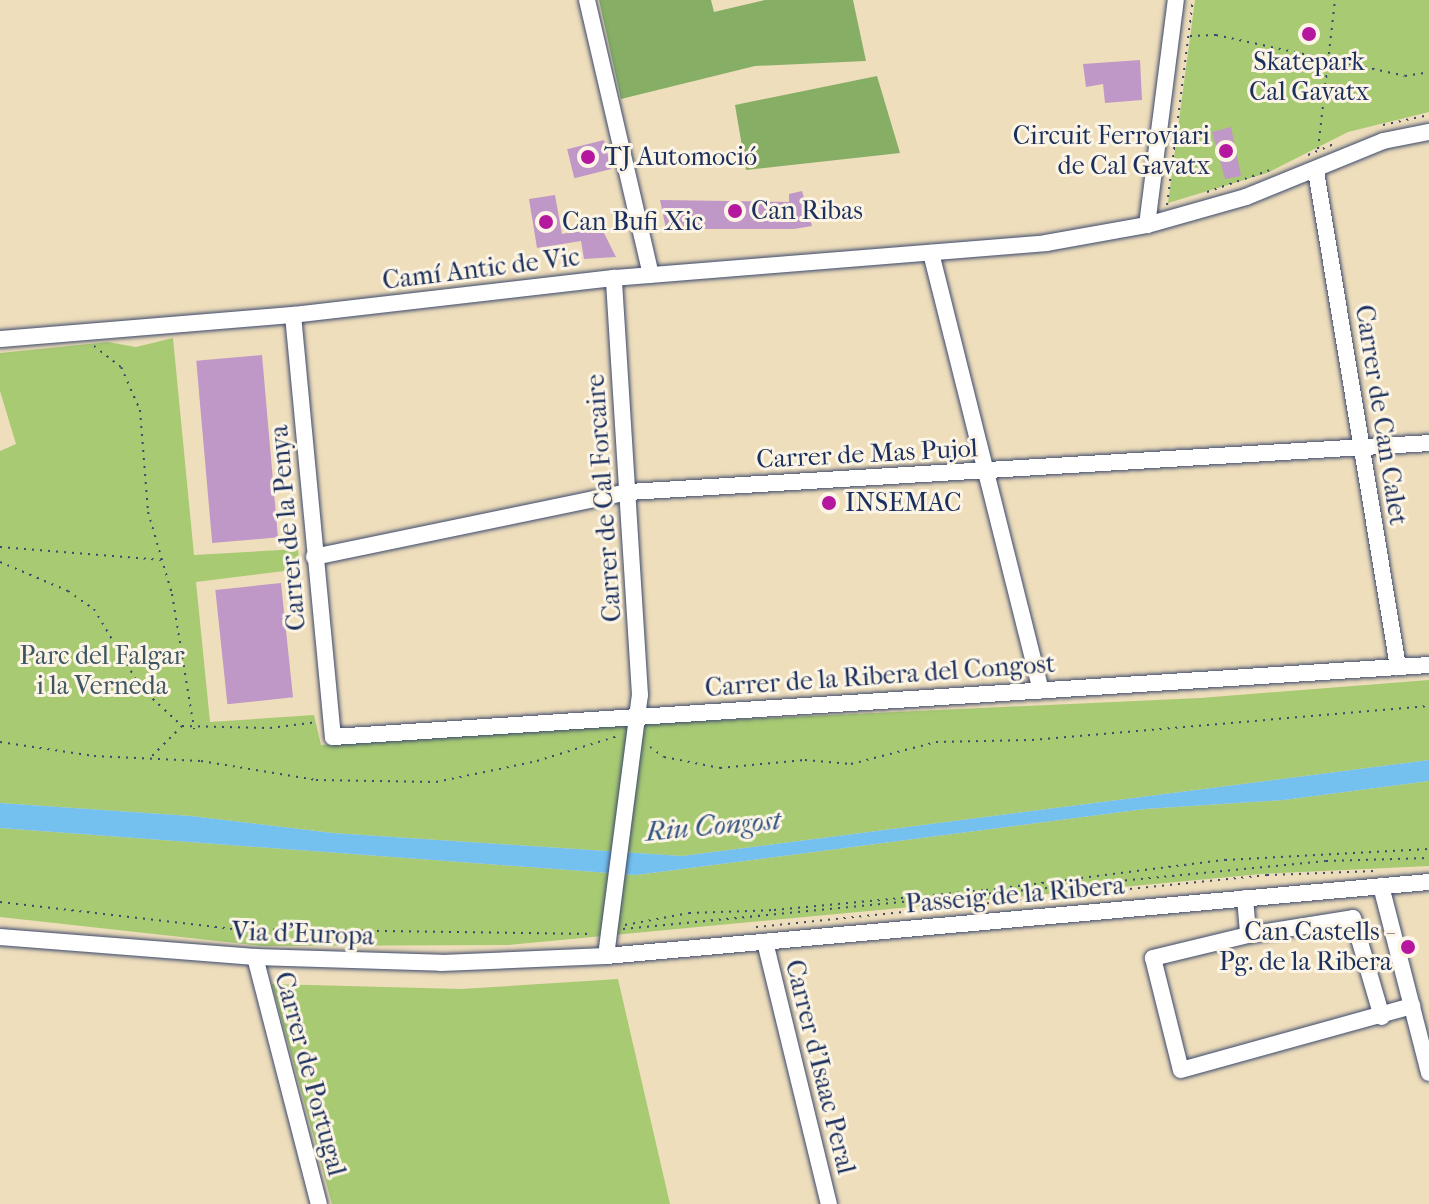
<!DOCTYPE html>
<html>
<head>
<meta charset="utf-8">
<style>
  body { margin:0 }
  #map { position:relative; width:1429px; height:1204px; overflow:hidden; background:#efdebc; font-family:"IM FELL French Canon",serif }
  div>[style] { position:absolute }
  .green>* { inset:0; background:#a8ca73 }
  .forest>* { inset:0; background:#86ae65 }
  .water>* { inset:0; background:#74c0ee }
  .building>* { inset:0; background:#bf98c7; transform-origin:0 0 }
  .path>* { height:2px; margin-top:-1px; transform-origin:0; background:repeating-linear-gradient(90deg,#3b496c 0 2px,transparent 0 8px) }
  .roads { filter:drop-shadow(0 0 2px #3b496c) drop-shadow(0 0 2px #3b496c) }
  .minor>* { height:16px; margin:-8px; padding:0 8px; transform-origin:8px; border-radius:8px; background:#fff }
  .dots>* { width:22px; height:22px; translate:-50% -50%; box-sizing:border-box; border:4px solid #fcf5e5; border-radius:50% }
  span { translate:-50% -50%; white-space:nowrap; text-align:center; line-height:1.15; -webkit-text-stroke:6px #fcf5e5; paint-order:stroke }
  .poi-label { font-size:26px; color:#1b2f5e }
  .right { translate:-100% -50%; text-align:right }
  .left { translate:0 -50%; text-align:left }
  .street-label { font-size:26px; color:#1b2f5e }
  .park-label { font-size:26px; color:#3e5663 }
  .water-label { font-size:28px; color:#315382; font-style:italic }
</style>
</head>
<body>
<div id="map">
  <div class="green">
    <i style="clip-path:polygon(1195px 0,1429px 0,1429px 112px,1348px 132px,1267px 173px,1168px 203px)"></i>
    <i style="clip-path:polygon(173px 338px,194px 555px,298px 549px,300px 569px,196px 582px,210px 722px,314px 715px,321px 745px,656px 723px,1200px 698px,1429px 680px,1429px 760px,682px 856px,333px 833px,191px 816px,0 803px,0 451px,16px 444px,0 391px,0 353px,108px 342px,136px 347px)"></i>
    <i style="clip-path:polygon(1429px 781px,1429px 866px,1261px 874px,508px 945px,262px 946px,0 917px,0 828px,636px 875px,1145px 809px,1284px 800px)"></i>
    <i style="clip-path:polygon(618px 979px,670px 1204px,332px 1204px,272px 984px,461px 989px)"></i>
  </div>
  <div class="forest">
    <i style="clip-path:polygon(599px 0,711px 0,714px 12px,765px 0,853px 0,866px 61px,755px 66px,621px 99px)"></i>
    <i style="clip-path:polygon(877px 76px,900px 153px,746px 170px,735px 105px)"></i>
  </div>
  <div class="water">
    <i style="clip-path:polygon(1429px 760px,1429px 781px,1284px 800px,1145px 809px,636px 875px,0 828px,0 803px,191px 816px,333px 833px,682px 856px)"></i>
  </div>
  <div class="building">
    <i style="clip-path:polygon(1140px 60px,1142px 100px,1105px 103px,1103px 84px,1086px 87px,1083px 64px)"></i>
    <i style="clip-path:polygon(1231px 127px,1241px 176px,1225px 179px,1212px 132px)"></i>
    <i style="left:604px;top:140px;width:30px;height:38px;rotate:76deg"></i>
    <i style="clip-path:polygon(802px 191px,812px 226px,794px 229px,666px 229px,660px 200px,789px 202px,789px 194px)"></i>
    <i style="clip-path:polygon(555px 195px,562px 234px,601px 227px,616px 257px,584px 259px,581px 241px,537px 248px,529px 199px)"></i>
    <i style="left:262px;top:355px;width:183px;height:66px;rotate:85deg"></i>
    <i style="left:281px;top:583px;width:115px;height:66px;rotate:84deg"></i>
  </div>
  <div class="path">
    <i style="left:1190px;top:36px;width:26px;rotate:-2deg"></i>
    <i style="left:1216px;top:35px;width:193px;rotate:12.2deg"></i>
    <i style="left:1405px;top:76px;width:24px;rotate:-9deg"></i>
    <i style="left:1383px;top:125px;width:47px;rotate:-12.3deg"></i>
    <i style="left:1318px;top:149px;width:150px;rotate:-83.5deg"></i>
    <i style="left:1308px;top:155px;width:30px;rotate:-23deg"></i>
    <i style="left:1207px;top:192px;width:70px;rotate:-19.2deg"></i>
    <i style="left:1167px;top:205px;width:207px;rotate:-82.8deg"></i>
    <i style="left:94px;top:346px;width:34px;rotate:38deg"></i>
    <i style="left:121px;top:367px;width:47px;rotate:66.2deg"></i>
    <i style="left:140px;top:410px;width:102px;rotate:85.5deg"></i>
    <i style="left:148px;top:512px;width:85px;rotate:73.7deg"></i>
    <i style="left:172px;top:594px;width:137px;rotate:80.7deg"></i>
    <i style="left:0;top:547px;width:163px;rotate:4.6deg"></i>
    <i style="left:0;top:562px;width:74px;rotate:23.1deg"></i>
    <i style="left:68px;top:591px;width:32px;rotate:35deg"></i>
    <i style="left:94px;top:609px;width:92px;rotate:59.3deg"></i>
    <i style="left:141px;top:688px;width:56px;rotate:42.8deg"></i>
    <i style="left:182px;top:726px;width:47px;rotate:135deg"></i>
    <i style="left:182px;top:726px;width:88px;rotate:1.3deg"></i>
    <i style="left:270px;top:728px;width:48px;rotate:-7.1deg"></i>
    <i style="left:0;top:742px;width:95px;rotate:8.5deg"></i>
    <i style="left:94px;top:756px;width:107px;rotate:2.7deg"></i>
    <i style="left:201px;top:761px;width:117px;rotate:9.4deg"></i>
    <i style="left:316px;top:780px;width:120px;rotate:1deg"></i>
    <i style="left:436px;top:782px;width:103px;rotate:-11.7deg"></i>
    <i style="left:537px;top:761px;width:85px;rotate:-17.2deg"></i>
    <i style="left:650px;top:747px;width:17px;rotate:36deg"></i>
    <i style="left:664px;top:757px;width:57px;rotate:11.1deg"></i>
    <i style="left:720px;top:768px;width:85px;rotate:-5.4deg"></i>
    <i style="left:805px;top:760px;width:46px;rotate:5deg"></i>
    <i style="left:851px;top:764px;width:88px;rotate:-14.5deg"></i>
    <i style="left:936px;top:742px;width:96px;rotate:-1.2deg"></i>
    <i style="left:1032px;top:740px;width:398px;rotate:-4.9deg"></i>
    <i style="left:0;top:902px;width:235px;rotate:6.6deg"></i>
    <i style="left:233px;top:929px;width:360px;rotate:0.8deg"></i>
    <i style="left:625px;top:925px;width:65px;rotate:-10.6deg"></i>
    <i style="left:689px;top:913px;width:85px;rotate:-2deg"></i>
    <i style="left:774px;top:910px;width:213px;rotate:-5.4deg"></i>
    <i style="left:986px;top:890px;width:241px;rotate:-7.2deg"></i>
    <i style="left:1225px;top:860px;width:204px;rotate:-3.1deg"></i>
    <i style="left:756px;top:927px;width:514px;rotate:-5.81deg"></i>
    <i style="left:1267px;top:875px;width:108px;rotate:-2.1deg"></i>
    <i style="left:623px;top:929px;width:706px;rotate:-5.52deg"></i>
    <i style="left:1326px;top:861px;width:103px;rotate:-1.7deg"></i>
  </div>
  <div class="roads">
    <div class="minor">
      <i style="left:587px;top:0;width:282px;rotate:76.9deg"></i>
      <i style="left:1316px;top:171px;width:503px;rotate:80.61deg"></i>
      <i style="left:1147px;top:225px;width:227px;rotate:-82.7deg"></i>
      <i style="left:931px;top:253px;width:451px;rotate:75.9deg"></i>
      <i style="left:293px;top:315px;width:424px;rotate:84.6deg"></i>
      <i style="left:333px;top:737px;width:1098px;rotate:-3.76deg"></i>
      <i style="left:0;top:339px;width:294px;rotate:-4.7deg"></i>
      <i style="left:293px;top:315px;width:323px;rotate:-6.6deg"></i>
      <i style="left:614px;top:278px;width:433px;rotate:-4.6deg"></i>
      <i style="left:1046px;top:243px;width:103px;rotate:-10.1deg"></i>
      <i style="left:1147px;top:225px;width:103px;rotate:-15.8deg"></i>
      <i style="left:1246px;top:197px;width:148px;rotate:-22.2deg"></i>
      <i style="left:1383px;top:141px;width:47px;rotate:-11.1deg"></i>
      <i style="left:314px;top:557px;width:322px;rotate:-11.7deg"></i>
      <i style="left:629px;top:492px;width:801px;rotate:-3.5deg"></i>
      <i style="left:1381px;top:886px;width:193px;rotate:75.6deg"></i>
      <i style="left:1245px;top:898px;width:37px;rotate:85deg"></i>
      <i style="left:1248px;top:935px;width:98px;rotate:166.4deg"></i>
      <i style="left:1153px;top:958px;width:115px;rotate:76deg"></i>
      <i style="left:1181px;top:1070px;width:240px;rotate:-15.5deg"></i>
      <i style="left:1248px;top:935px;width:106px;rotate:-9.2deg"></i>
      <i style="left:1353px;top:918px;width:103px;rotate:73.7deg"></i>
      <i style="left:0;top:937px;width:256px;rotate:4.5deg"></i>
      <i style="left:255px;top:957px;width:186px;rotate:1.8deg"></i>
      <i style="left:441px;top:963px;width:165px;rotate:-2.4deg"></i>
      <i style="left:606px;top:956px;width:826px;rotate:-5.14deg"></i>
      <i style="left:765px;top:942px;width:270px;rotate:76.3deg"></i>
      <i style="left:606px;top:956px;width:263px;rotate:-82.6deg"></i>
      <i style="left:640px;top:695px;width:418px;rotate:-93.6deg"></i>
      <i style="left:255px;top:957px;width:255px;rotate:75.5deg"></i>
    </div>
  </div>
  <div class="dots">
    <i style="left:1309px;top:34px;background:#b5179e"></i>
    <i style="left:1226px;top:151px;background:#b5179e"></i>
    <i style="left:588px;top:157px;background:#b5179e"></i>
    <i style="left:735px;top:211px;background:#b5179e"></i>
    <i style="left:546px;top:222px;background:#b5179e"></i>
    <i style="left:829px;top:503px;background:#b5179e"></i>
    <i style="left:1408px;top:947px;background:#b5179e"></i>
  </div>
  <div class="poi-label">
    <span style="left:1309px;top:77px">Skatepark<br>Cal Gavatx</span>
    <span class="right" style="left:1210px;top:151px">Circuit Ferroviari<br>de Cal Gavatx</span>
    <span class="left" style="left:604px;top:157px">TJ Automoció</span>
    <span class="left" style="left:751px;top:211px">Can Ribas</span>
    <span class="left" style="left:562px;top:222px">Can Bufi Xic</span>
    <span class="left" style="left:845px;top:503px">INSEMAC</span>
    <span class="right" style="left:1392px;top:947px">Can Castells -<br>Pg. de la Ribera</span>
  </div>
  <div class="street-label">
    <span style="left:481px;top:269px;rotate:-7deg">Camí Antic de Vic</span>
    <span style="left:1381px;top:415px;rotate:81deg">Carrer de Can Calet</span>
    <span style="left:867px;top:454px;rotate:-3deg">Carrer de Mas Pujol</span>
    <span style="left:604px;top:498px;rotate:-94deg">Carrer de Cal Forcaire</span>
    <span style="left:288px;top:528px;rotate:-95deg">Carrer de la Penya</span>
    <span style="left:880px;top:676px;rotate:-4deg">Carrer de la Ribera del Congost</span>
    <span style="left:1015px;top:895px;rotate:-5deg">Passeig de la Ribera</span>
    <span style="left:303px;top:934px;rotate:2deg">Via d'Europa</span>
    <span style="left:820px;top:1067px;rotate:76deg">Carrer d'Isaac Peral</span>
    <span style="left:310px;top:1074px;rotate:75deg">Carrer de Portugal</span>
  </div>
  <div class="park-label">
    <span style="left:102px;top:671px">Parc del Falgar<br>i la Verneda</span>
  </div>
  <div class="water-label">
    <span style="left:713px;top:826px;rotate:-5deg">Riu Congost</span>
  </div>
</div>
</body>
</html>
